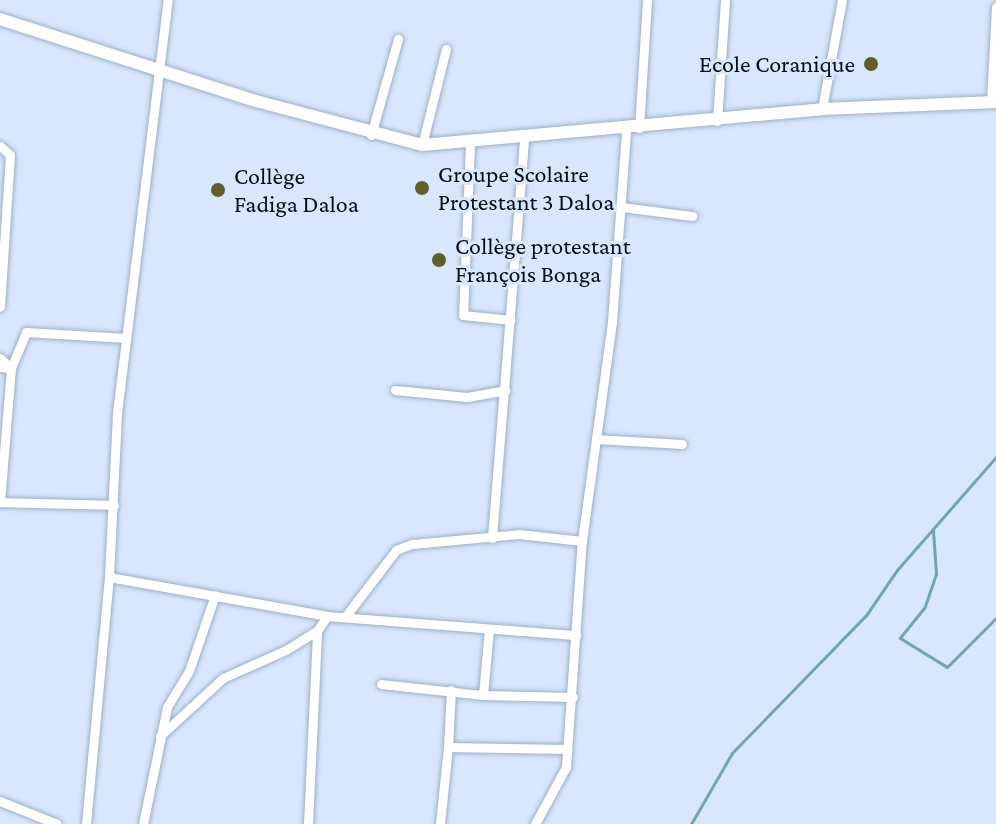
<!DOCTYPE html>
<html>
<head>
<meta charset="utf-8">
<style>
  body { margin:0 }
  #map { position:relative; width:996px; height:824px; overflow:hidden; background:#d8e7fd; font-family:"Crimson Pro",serif }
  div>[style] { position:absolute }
  .stream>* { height:3px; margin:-1.5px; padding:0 1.5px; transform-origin:1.5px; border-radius:1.5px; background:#75a5a6 }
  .roads { filter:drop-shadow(0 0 2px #9dafc9) drop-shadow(0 0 2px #9dafc9) }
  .minor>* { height:9px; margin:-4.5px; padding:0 4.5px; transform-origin:4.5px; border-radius:4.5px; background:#fff }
  .tertiary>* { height:12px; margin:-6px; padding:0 6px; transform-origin:6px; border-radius:6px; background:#fff }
  .dots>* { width:22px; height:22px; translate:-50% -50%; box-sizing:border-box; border:4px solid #d8e7fd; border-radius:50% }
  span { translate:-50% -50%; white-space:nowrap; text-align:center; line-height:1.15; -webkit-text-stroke:6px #d8e7fd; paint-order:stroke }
  .poi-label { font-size:24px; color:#060c15 }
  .right { translate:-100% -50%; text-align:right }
  .left { translate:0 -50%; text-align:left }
</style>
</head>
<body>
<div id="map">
  <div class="stream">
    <i style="left:933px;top:530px;width:44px;rotate:86.1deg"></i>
    <i style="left:936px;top:574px;width:36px;rotate:109deg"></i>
    <i style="left:924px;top:608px;width:38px;rotate:129deg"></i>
    <i style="left:900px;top:638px;width:55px;rotate:31.7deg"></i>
    <i style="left:947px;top:667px;width:69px;rotate:-45deg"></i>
    <i style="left:691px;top:824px;width:82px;rotate:-60deg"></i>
    <i style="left:732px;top:753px;width:194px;rotate:-45.8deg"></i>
    <i style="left:867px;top:614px;width:53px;rotate:-55.7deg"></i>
    <i style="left:897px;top:570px;width:150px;rotate:-48.8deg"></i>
  </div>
  <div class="roads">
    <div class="minor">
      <i style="left:991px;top:102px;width:95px;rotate:-87deg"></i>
      <i style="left:822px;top:109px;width:111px;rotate:-79.6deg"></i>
      <i style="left:717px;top:121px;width:121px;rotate:-86.2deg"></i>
      <i style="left:639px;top:128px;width:128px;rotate:-86.4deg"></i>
      <i style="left:371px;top:135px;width:100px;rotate:-74.3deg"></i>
      <i style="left:470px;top:144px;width:171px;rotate:92.3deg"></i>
      <i style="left:463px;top:315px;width:48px;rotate:5.9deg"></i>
      <i style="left:422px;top:145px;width:99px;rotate:-76deg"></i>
      <i style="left:0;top:146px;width:13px;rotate:42deg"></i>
      <i style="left:10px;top:155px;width:152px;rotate:93.8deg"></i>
      <i style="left:622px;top:207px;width:71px;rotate:7.3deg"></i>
      <i style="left:0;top:358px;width:15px;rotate:42deg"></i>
      <i style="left:11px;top:368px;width:134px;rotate:94.7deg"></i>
      <i style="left:0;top:367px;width:11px;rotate:5deg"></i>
      <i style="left:11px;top:368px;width:39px;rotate:-67deg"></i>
      <i style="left:26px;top:332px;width:100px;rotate:3.4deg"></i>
      <i style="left:395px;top:390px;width:72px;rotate:5.6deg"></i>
      <i style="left:467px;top:397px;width:39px;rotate:-10deg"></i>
      <i style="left:596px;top:439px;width:86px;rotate:3.3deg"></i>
      <i style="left:0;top:502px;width:114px;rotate:1.5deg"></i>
      <i style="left:492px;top:538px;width:400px;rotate:-85.4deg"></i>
      <i style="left:109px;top:577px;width:221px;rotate:10.1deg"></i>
      <i style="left:327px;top:616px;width:250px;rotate:4.4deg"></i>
      <i style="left:345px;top:617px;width:84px;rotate:-52.7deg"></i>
      <i style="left:396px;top:550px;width:17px;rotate:-21deg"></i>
      <i style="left:412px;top:544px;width:107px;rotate:-5.3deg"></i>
      <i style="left:519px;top:534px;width:63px;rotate:6.3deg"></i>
      <i style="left:489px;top:629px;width:66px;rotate:95.2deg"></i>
      <i style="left:483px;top:695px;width:90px;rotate:1.3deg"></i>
      <i style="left:381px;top:684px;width:103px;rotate:6.2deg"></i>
      <i style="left:160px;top:736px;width:86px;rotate:-42.6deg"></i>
      <i style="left:223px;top:678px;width:69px;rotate:-24deg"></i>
      <i style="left:286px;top:650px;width:36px;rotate:-32deg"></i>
      <i style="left:317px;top:631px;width:18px;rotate:-56deg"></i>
      <i style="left:448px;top:747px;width:57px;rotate:-87deg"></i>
      <i style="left:0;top:801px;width:61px;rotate:22deg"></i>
      <i style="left:86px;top:824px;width:248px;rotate:-84.7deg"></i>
      <i style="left:109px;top:577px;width:164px;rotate:-87.2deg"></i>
      <i style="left:117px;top:413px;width:416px;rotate:-83deg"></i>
      <i style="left:143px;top:824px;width:119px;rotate:-78.4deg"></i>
      <i style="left:167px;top:707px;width:42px;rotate:-58.6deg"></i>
      <i style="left:189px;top:671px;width:80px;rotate:-71.1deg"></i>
      <i style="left:308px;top:824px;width:193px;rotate:-87.3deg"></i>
      <i style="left:440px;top:824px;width:77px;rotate:-84.1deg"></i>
      <i style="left:448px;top:747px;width:118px;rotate:1deg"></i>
      <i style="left:535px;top:824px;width:65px;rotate:-61.5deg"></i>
      <i style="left:566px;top:767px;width:227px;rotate:-86deg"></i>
      <i style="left:582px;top:541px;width:221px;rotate:-82.2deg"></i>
      <i style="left:612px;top:322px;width:193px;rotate:-85.8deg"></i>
    </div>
    <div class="tertiary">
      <i style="left:0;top:19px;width:269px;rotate:17.8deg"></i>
      <i style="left:256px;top:101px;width:172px;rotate:14.8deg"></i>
      <i style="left:422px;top:145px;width:402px;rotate:-5.1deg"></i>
      <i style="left:822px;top:109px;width:174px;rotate:-2.3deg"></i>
    </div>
  </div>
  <div class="dots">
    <i style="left:871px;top:64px;background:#615e2a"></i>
    <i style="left:422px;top:188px;background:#615e2a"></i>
    <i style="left:218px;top:190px;background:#615e2a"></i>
    <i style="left:439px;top:260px;background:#615e2a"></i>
  </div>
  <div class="poi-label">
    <span class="right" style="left:855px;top:64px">Ecole Coranique</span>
    <span class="left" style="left:438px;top:188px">Groupe Scolaire<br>Protestant 3 Daloa</span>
    <span class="left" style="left:234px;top:190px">Collège<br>Fadiga Daloa</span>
    <span class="left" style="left:455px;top:260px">Collège protestant<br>François Bonga</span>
  </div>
</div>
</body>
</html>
